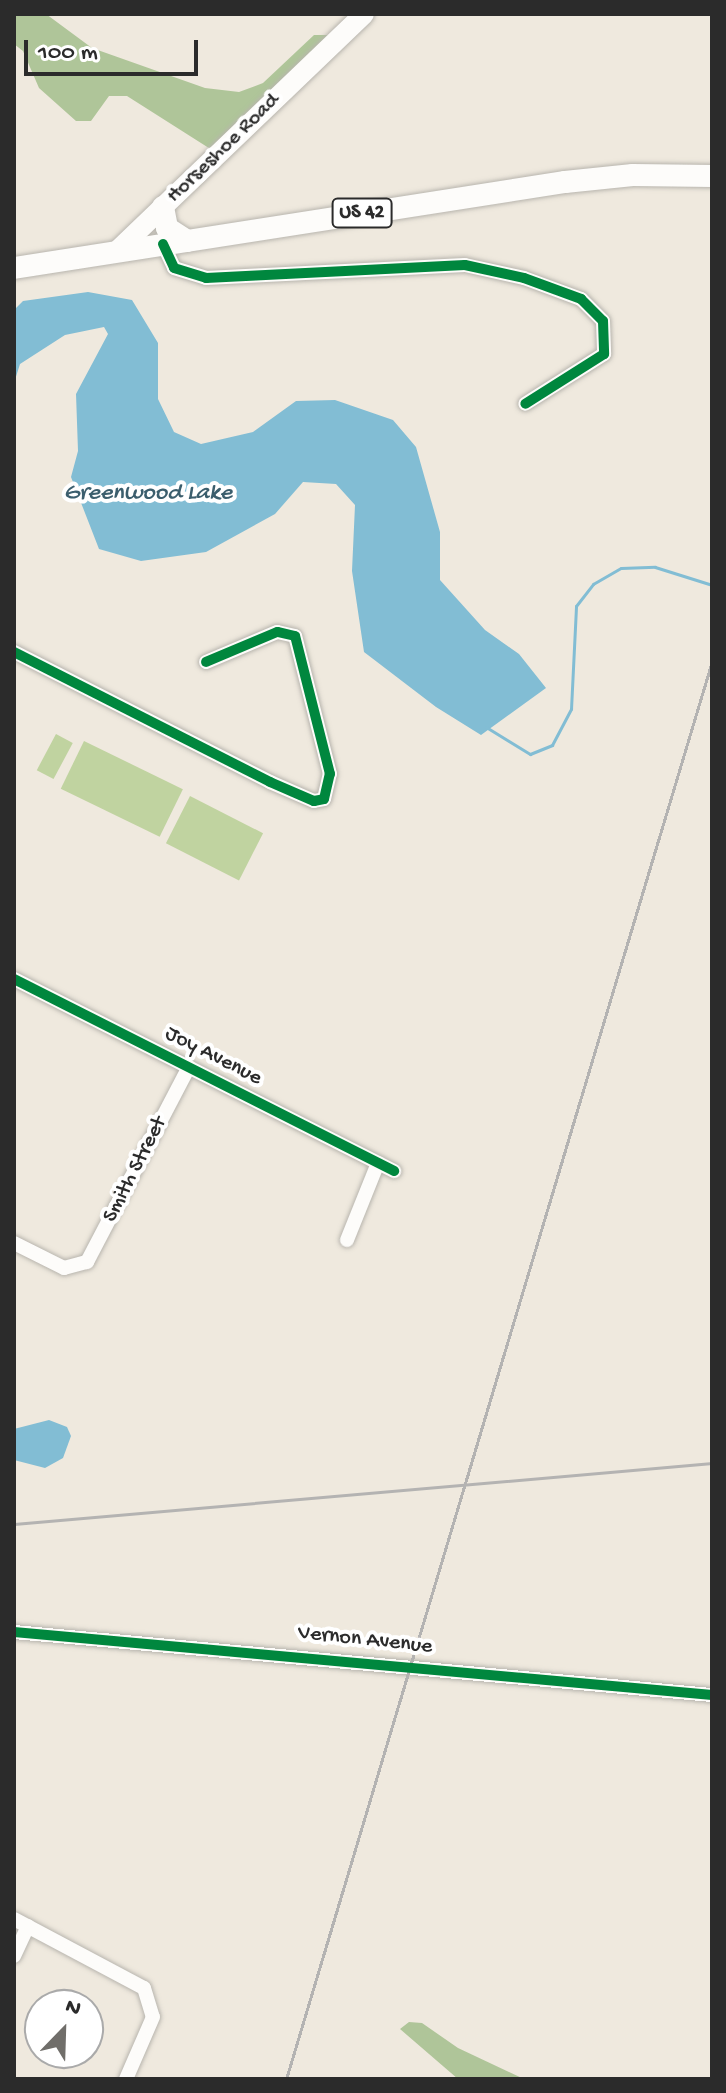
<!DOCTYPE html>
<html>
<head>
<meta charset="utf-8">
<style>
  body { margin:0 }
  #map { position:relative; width:726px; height:2093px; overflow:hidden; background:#efe9de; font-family:"Gochi Hand",sans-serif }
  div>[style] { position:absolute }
  .green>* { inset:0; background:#c0d3a0; transform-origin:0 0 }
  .forest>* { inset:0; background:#afc599 }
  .water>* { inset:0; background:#82bdd4 }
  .stream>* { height:3px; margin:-1.5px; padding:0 1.5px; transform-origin:1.5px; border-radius:1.5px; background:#82bdd4 }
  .roads { filter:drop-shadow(0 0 2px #b8b5ae) drop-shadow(0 0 2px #b8b5ae) }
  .street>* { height:14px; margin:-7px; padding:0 7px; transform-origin:7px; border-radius:7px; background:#fdfcfa }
  .secondary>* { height:20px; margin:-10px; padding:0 10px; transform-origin:10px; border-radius:10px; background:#fdfcfa }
  .primary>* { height:22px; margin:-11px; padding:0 11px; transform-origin:11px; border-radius:11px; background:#fdfcfa }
  .rail>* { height:3px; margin:-1.5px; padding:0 1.5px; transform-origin:1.5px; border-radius:1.5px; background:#b4b3b2 }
  .cycleway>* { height:10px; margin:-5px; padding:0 5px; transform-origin:5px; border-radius:5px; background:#00873e }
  span { translate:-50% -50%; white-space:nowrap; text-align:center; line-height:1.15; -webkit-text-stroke:8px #fff; paint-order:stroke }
  .shield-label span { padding:2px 6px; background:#fff; border:2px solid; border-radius:6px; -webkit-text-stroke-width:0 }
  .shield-label { font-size:20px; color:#2b2b2b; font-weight:700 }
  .street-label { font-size:22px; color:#2b2b2b }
  .water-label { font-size:24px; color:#3b5e6d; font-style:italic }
  .frame { position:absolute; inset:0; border:16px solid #2b2b2b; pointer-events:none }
  .north { position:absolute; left:24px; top:1989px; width:80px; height:80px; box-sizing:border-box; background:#fff; border:2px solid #aaa; border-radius:50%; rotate:23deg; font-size:22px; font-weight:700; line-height:32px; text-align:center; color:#2b2b2b }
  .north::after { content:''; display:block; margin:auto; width:28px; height:36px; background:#706e6a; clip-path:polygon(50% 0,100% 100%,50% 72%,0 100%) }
  .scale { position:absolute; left:24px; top:40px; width:174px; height:36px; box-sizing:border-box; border:4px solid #2b2b2b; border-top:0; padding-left:10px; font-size:24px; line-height:28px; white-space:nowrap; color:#2b2b2b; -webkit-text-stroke:6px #fff; paint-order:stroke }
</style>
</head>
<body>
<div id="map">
  <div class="green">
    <i style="left:56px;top:734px;width:19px;height:41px;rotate:28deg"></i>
    <i style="left:84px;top:741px;width:110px;height:53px;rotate:26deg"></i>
    <i style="left:190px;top:796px;width:82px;height:53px;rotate:27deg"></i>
  </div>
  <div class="forest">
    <i style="clip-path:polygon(14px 14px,46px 14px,92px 48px,205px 88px,239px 92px,263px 83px,314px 35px,330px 35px,212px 150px,127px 96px,109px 96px,91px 121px,76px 121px,39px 88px,23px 51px,14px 44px)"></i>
    <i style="clip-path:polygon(409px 2022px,422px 2023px,458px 2048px,524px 2079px,458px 2079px,400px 2029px)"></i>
  </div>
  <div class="water">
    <i style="clip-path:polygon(88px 292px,132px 300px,158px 343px,158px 399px,174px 432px,201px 444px,253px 432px,296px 401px,335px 400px,393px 420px,416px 447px,440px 532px,440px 580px,485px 630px,519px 654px,546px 688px,481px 735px,436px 707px,364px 652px,352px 571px,355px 505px,336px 484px,303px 482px,275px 514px,206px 552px,141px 561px,99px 549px,71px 477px,78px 451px,76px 394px,108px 334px,104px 327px,65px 335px,20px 364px,14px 383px,14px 310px,23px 301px)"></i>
    <i style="clip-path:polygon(49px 1420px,67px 1427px,71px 1436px,63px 1458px,45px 1468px,14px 1460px,14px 1429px)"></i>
  </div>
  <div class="stream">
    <i style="left:486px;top:727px;width:52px;rotate:31.5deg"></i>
    <i style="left:530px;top:754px;width:24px;rotate:-22deg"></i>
    <i style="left:552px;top:745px;width:41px;rotate:-62.2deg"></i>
    <i style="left:571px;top:709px;width:103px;rotate:-87.2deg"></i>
    <i style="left:576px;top:606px;width:28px;rotate:-52deg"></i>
    <i style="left:593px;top:584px;width:32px;rotate:-30deg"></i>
    <i style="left:621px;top:568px;width:34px;rotate:-2deg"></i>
    <i style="left:655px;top:567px;width:60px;rotate:17.5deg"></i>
  </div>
  <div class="roads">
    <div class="street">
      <i style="left:163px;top:244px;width:26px;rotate:65deg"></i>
      <i style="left:174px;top:268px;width:34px;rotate:17deg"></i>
      <i style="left:206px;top:278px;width:259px;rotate:-2.9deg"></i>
      <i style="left:465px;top:265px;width:60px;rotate:12.4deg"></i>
      <i style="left:524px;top:278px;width:61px;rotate:20.2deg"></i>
      <i style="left:581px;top:299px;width:31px;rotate:45deg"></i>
      <i style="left:603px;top:321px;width:33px;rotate:88deg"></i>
      <i style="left:604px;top:354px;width:93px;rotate:147.7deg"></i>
      <i style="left:14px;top:652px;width:287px;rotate:26.9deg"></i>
      <i style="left:270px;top:782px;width:48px;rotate:23.4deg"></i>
      <i style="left:314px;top:801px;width:10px;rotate:-11deg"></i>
      <i style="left:324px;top:799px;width:26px;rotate:-77deg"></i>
      <i style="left:330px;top:774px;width:142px;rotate:-104.2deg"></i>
      <i style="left:295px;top:636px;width:18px;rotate:-167deg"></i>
      <i style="left:277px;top:632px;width:77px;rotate:157.1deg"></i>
      <i style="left:14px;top:979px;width:426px;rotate:26.8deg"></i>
      <i style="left:347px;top:1240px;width:83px;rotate:-68.1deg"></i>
      <i style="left:14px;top:1243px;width:56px;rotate:26.6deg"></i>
      <i style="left:64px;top:1268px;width:24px;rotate:-15deg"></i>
      <i style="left:87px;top:1262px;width:220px;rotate:-62.4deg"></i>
      <i style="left:14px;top:1632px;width:701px;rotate:5.16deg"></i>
      <i style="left:14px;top:1919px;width:147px;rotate:28deg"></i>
      <i style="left:144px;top:1988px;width:30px;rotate:73deg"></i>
      <i style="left:153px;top:2017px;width:68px;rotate:113.5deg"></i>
      <i style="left:14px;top:1956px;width:33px;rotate:-65deg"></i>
    </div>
    <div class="secondary">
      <i style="left:117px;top:251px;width:342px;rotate:-43.8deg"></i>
    </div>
    <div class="primary">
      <i style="left:163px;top:207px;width:21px;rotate:79deg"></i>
      <i style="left:167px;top:228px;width:24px;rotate:33deg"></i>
      <i style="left:14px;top:268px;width:558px;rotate:-8.87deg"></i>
      <i style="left:565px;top:182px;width:68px;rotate:-5.9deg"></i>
      <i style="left:633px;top:175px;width:79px;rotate:0.7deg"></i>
    </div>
  </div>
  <div class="rail">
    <i style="left:14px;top:1524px;width:701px;rotate:-4.99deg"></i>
    <i style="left:286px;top:2079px;width:1481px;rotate:-73.28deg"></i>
  </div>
  <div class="cycleway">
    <i style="left:163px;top:244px;width:26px;rotate:65deg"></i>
    <i style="left:174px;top:268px;width:34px;rotate:17deg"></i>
    <i style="left:206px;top:278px;width:259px;rotate:-2.9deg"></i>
    <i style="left:465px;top:265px;width:60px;rotate:12.4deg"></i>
    <i style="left:524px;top:278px;width:61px;rotate:20.2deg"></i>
    <i style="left:581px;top:299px;width:31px;rotate:45deg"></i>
    <i style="left:603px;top:321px;width:33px;rotate:88deg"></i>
    <i style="left:604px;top:354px;width:93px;rotate:147.7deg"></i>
    <i style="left:14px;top:652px;width:287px;rotate:26.9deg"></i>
    <i style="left:270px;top:782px;width:48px;rotate:23.4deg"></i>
    <i style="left:314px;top:801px;width:10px;rotate:-11deg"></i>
    <i style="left:324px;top:799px;width:26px;rotate:-77deg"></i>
    <i style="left:330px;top:774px;width:142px;rotate:-104.2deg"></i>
    <i style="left:295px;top:636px;width:18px;rotate:-167deg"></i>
    <i style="left:277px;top:632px;width:77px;rotate:157.1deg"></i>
    <i style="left:14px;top:979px;width:426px;rotate:26.8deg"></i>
    <i style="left:14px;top:1632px;width:701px;rotate:5.16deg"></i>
  </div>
  <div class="shield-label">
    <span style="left:362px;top:213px">US 42</span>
  </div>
  <div class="street-label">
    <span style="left:224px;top:149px;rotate:-44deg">Horseshoe Road</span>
    <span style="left:213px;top:1057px;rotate:27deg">Joy Avenue</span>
    <span style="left:136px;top:1170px;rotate:-63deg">Smith Street</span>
    <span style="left:365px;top:1641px;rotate:6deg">Vernon Avenue</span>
  </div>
  <div class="water-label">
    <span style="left:148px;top:494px">Greenwood Lake</span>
  </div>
  <div class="frame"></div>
  <div class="north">N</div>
  <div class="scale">100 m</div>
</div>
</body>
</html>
